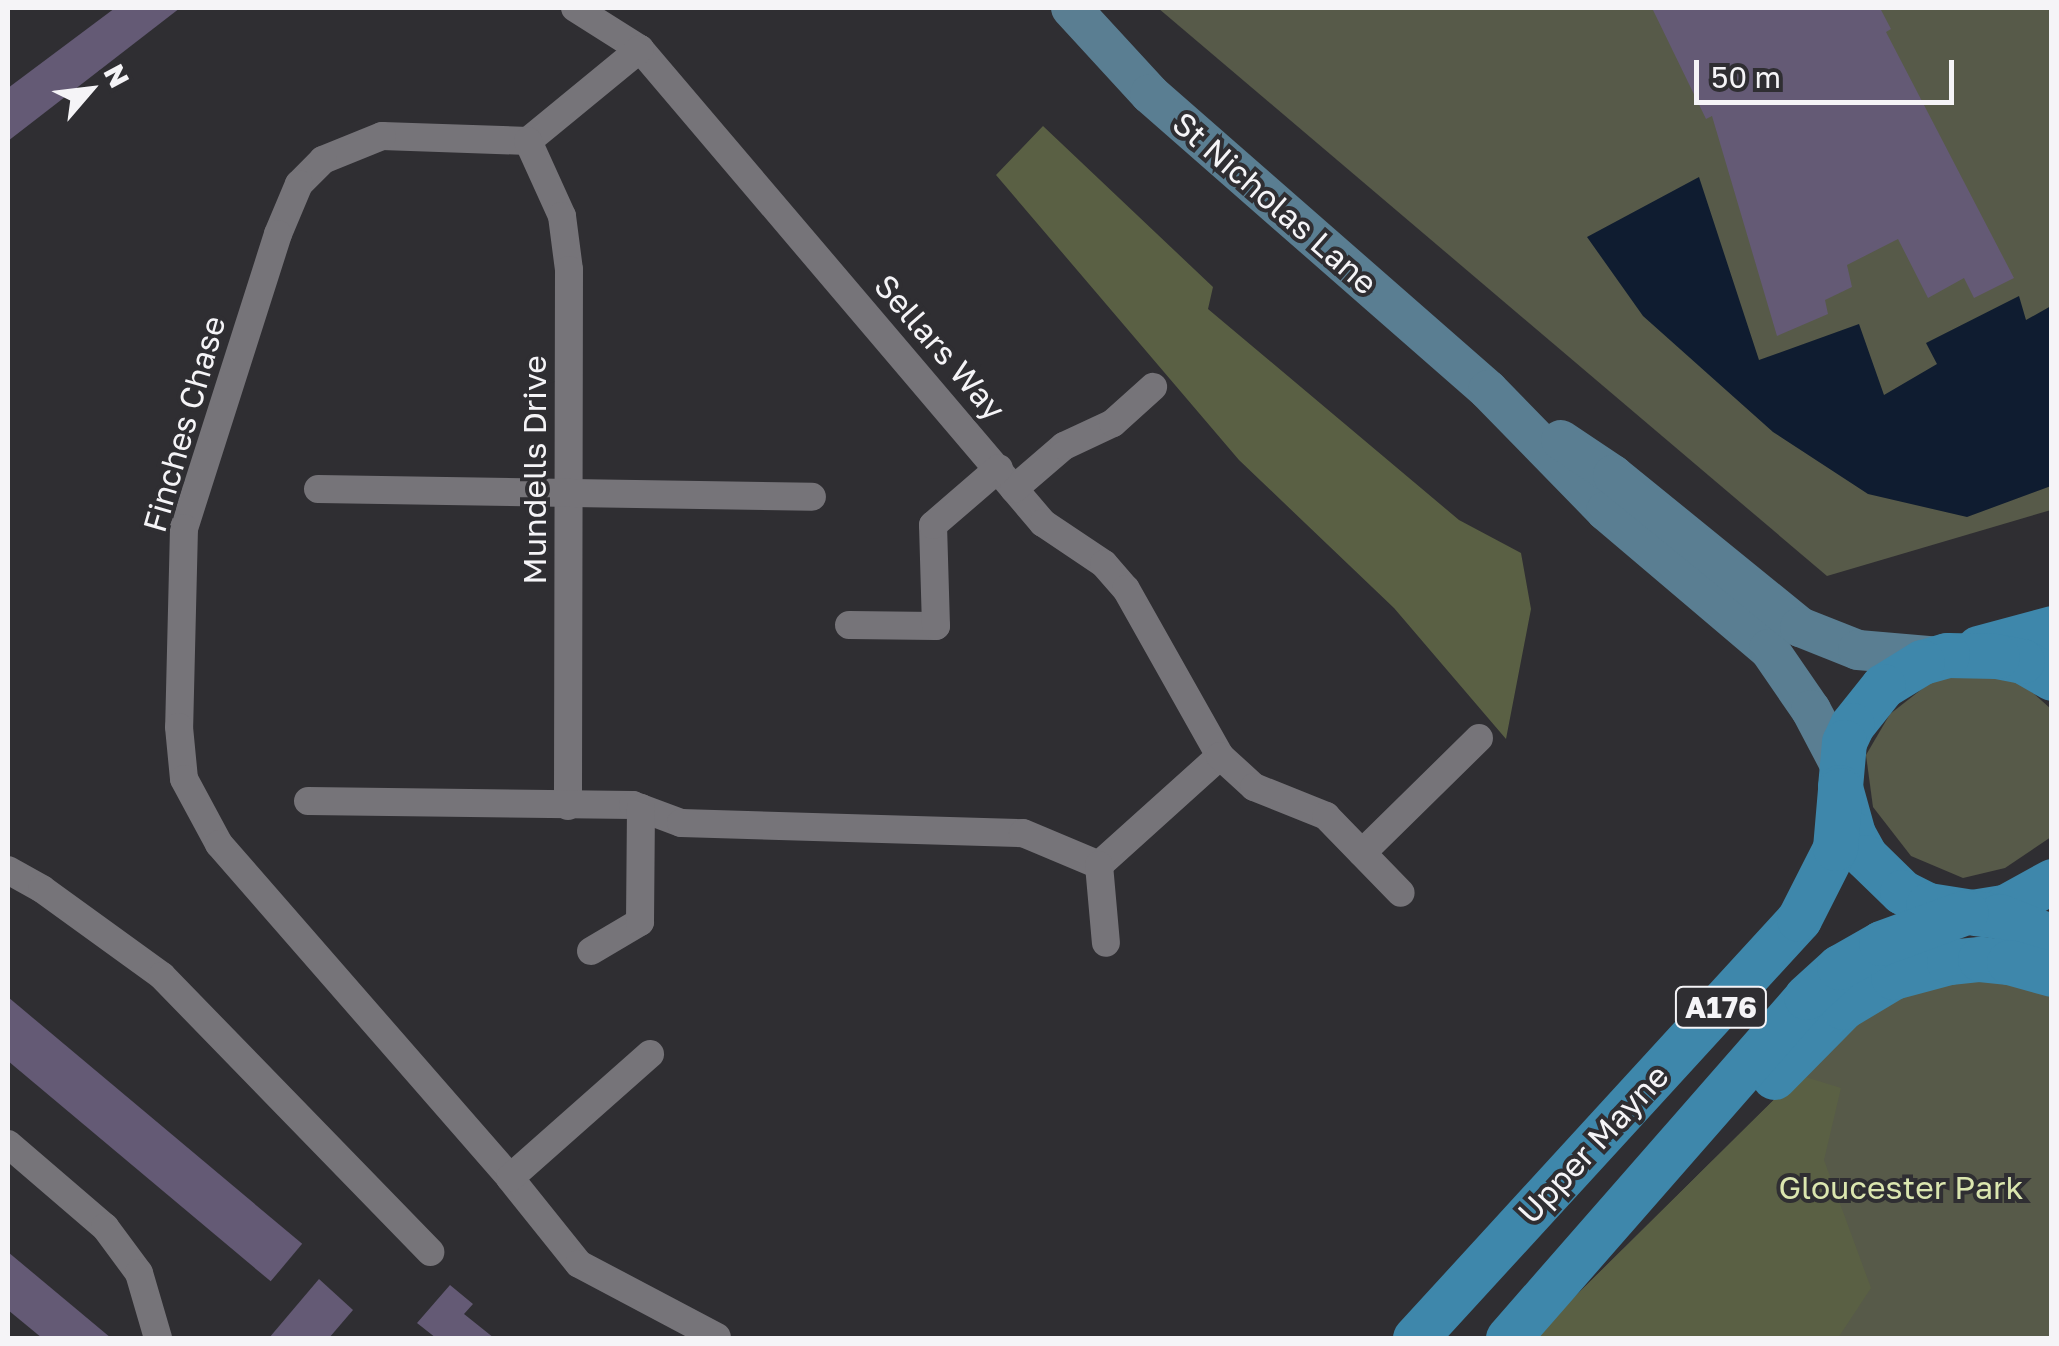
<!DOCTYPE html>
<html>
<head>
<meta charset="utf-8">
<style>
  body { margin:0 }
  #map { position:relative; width:2059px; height:1346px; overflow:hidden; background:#2f2e32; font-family:"Golos Text",sans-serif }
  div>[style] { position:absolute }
  .green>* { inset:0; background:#575a49 }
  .forest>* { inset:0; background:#5a6044 }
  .water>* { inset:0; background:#0f1c30 }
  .building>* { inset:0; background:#645a75; transform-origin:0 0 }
  .minor>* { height:28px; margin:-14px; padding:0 14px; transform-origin:14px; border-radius:14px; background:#767479 }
  .secondary>* { height:40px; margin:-20px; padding:0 20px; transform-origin:20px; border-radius:20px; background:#5a7e92 }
  .primary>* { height:45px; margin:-22.5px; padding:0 22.5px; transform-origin:22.5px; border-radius:22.5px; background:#3e87ab }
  span { translate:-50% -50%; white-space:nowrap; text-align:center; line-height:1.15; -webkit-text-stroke:8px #2f2e32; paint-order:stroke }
  .shield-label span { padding:2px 8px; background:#2f2e32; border:2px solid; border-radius:8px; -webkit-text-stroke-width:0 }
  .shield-label { font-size:30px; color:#f5f4f7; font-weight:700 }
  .street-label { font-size:32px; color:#f5f4f7 }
  .park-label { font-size:32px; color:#dbe6af }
  .frame { position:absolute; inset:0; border:10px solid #f5f4f7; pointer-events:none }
  .north { position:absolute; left:40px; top:40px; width:100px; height:100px; -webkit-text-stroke:8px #2f2e32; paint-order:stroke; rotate:62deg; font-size:28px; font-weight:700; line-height:40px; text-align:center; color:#f5f4f7 }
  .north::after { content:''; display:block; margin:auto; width:35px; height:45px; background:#f5f4f7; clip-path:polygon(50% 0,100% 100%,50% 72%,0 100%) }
  .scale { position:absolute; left:1694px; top:60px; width:260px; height:45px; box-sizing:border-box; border:5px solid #f5f4f7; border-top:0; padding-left:12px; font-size:30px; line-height:35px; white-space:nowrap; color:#f5f4f7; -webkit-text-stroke:8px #2f2e32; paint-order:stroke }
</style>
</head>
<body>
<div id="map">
  <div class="green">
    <i style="clip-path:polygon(1158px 8px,2051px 8px,2051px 510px,1827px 576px)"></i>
    <i style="clip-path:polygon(1985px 673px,2024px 685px,2051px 709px,2051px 837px,2005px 868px,1963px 878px,1911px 856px,1873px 807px,1866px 755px,1890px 714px,1936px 678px)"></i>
    <i style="clip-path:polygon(1959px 977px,2020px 983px,2051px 996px,2051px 1338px,1533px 1338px,1799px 1075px,1849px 1018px,1907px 989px)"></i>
  </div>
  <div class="forest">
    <i style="clip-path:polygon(1043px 126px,1213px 287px,1208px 309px,1459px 520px,1521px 553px,1531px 609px,1506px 739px,1394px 608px,1239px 460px,996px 175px)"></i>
    <i style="clip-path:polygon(1799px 1075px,1841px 1088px,1824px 1160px,1871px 1288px,1838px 1338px,1533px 1338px)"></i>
  </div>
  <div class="water">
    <i style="clip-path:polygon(1699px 177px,1759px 360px,1859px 324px,1884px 395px,1937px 364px,1926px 343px,2019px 296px,2026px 320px,2051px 306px,2051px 486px,1967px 517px,1868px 494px,1773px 432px,1643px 316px,1587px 237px)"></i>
  </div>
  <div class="building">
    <i style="clip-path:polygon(115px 8px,180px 8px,8px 141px,8px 88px)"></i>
    <i style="clip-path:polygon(1652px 8px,1880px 8px,1891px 29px,1886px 32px,2014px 278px,1974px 298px,1964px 278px,1928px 298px,1898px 239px,1847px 265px,1852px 287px,1825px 300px,1828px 314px,1777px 336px,1712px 116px,1706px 119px)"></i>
    <i style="left:8px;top:997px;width:384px;height:49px;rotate:40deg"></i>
    <i style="clip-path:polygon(8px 1252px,111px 1338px,42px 1338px,8px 1310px)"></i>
    <i style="clip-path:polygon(319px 1279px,353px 1310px,329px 1338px,269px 1338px)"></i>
    <i style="clip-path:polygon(450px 1285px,473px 1304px,464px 1314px,494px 1338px,436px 1338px,417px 1323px)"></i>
  </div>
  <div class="minor">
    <i style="left:575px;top:8px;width:77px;rotate:32.2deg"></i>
    <i style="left:640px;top:49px;width:622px;rotate:49.63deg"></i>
    <i style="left:1043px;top:523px;width:73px;rotate:33.9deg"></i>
    <i style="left:1104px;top:564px;width:33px;rotate:49deg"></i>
    <i style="left:1126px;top:589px;width:192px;rotate:60.6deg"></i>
    <i style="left:640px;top:49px;width:145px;rotate:140.6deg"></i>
    <i style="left:528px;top:141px;width:146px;rotate:-178deg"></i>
    <i style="left:382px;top:136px;width:64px;rotate:157.9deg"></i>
    <i style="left:323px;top:160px;width:34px;rotate:135deg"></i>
    <i style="left:299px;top:184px;width:54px;rotate:112.8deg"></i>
    <i style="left:278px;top:234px;width:309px;rotate:107.7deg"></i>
    <i style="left:184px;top:528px;width:199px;rotate:91.4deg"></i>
    <i style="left:179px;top:727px;width:52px;rotate:84.5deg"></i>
    <i style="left:184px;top:779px;width:74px;rotate:61.7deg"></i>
    <i style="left:219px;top:844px;width:443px;rotate:48.9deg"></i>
    <i style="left:510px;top:1178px;width:110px;rotate:51.3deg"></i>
    <i style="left:579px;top:1264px;width:156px;rotate:27.9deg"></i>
    <i style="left:528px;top:141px;width:82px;rotate:65.6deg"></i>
    <i style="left:562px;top:216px;width:54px;rotate:82.6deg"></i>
    <i style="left:569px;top:270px;width:536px;rotate:90.11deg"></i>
    <i style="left:318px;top:489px;width:494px;rotate:0.9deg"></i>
    <i style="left:1014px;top:489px;width:66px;rotate:-40.7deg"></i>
    <i style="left:1064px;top:446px;width:54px;rotate:-25.1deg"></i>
    <i style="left:1113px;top:423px;width:54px;rotate:-42deg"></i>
    <i style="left:849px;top:625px;width:87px;rotate:0.7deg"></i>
    <i style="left:936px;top:626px;width:101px;rotate:-91.7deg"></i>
    <i style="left:933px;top:525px;width:87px;rotate:-40.8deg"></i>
    <i style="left:308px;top:801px;width:325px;rotate:0.7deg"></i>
    <i style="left:633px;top:805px;width:51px;rotate:20.6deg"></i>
    <i style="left:681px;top:823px;width:342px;rotate:1.7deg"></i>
    <i style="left:1023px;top:833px;width:82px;rotate:22.8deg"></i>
    <i style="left:1362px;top:853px;width:164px;rotate:-44.5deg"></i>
    <i style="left:1099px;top:865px;width:163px;rotate:-42deg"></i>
    <i style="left:1220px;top:756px;width:46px;rotate:42.4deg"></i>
    <i style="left:1254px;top:787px;width:78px;rotate:21.9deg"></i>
    <i style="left:1326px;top:816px;width:107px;rotate:45.8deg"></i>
    <i style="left:1099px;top:865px;width:78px;rotate:84.9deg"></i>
    <i style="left:8px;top:870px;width:39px;rotate:29deg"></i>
    <i style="left:42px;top:889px;width:148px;rotate:35.9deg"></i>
    <i style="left:162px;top:976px;width:385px;rotate:45.8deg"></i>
    <i style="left:591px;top:951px;width:57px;rotate:-30.6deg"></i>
    <i style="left:640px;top:922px;width:114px;rotate:-89.5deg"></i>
    <i style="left:8px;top:1144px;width:128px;rotate:40.6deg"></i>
    <i style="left:105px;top:1227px;width:57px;rotate:53.5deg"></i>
    <i style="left:139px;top:1273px;width:68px;rotate:73.7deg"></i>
    <i style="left:510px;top:1178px;width:187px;rotate:-41.5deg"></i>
  </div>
  <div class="secondary">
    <i style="left:1071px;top:8px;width:117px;rotate:47.4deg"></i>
    <i style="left:1150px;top:94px;width:449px;rotate:41.2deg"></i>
    <i style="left:1488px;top:390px;width:169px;rotate:45.7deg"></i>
    <i style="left:1606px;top:511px;width:214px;rotate:40.3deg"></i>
    <i style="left:1769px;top:649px;width:74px;rotate:55.5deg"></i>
    <i style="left:1811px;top:710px;width:62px;rotate:62.2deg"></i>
    <i style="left:1561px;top:440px;width:63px;rotate:33.9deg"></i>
    <i style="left:1613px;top:475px;width:241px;rotate:39.1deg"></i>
    <i style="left:1800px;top:627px;width:62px;rotate:21.6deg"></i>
    <i style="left:1858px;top:650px;width:82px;rotate:4.9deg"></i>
  </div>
  <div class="primary">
    <i style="left:1978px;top:648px;width:77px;rotate:-15.1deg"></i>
    <i style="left:2052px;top:678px;width:34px;rotate:-150deg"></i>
    <i style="left:2022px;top:661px;width:25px;rotate:-169deg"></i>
    <i style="left:1997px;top:656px;width:50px;rotate:-178.9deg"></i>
    <i style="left:1947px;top:655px;width:26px;rotate:164deg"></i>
    <i style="left:1922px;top:662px;width:46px;rotate:148.4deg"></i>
    <i style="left:1883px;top:686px;width:50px;rotate:128.5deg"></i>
    <i style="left:1852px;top:725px;width:19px;rotate:115deg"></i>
    <i style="left:1844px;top:742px;width:45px;rotate:95.1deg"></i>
    <i style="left:1840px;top:787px;width:49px;rotate:74.5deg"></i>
    <i style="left:1853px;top:834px;width:26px;rotate:61deg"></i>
    <i style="left:1866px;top:857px;width:50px;rotate:44.2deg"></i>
    <i style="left:1902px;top:892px;width:29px;rotate:27deg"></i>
    <i style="left:1928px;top:905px;width:45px;rotate:9deg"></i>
    <i style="left:1972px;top:912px;width:33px;rotate:-9deg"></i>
    <i style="left:2005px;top:907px;width:54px;rotate:-29deg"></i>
    <i style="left:1974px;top:913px;width:25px;rotate:7deg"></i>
    <i style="left:1999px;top:916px;width:57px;rotate:21.6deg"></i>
    <i style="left:1774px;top:1077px;width:98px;rotate:-45.4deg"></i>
    <i style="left:1843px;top:1007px;width:58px;rotate:-31deg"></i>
    <i style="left:1893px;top:977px;width:58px;rotate:-15deg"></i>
    <i style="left:1949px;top:962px;width:31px;rotate:-6deg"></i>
    <i style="left:1980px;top:959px;width:29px;rotate:6deg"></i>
    <i style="left:2009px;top:962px;width:45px;rotate:15.6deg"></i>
    <i style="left:1415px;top:1338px;width:568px;rotate:-47.5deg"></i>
    <i style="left:1799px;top:919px;width:80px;rotate:-63.1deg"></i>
    <i style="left:1835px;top:848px;width:58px;rotate:-85.1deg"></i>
    <i style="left:1508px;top:1338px;width:453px;rotate:-48.8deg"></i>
    <i style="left:1806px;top:997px;width:45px;rotate:-42.3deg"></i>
    <i style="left:1839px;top:967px;width:48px;rotate:-29.7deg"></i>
    <i style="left:1881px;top:943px;width:90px;rotate:-20deg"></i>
  </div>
  <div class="shield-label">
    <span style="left:1721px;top:1007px">A176</span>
  </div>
  <div class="street-label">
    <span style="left:1275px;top:203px;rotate:41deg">St Nicholas Lane</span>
    <span style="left:940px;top:347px;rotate:49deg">Sellars Way</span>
    <span style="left:184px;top:424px;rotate:-74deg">Finches Chase</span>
    <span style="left:534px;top:470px;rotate:-90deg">Mundells Drive</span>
    <span style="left:1593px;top:1144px;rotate:-47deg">Upper Mayne</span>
  </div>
  <div class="park-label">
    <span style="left:1901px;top:1187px">Gloucester Park</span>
  </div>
  <div class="frame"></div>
  <div class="north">N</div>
  <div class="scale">50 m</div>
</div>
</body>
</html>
